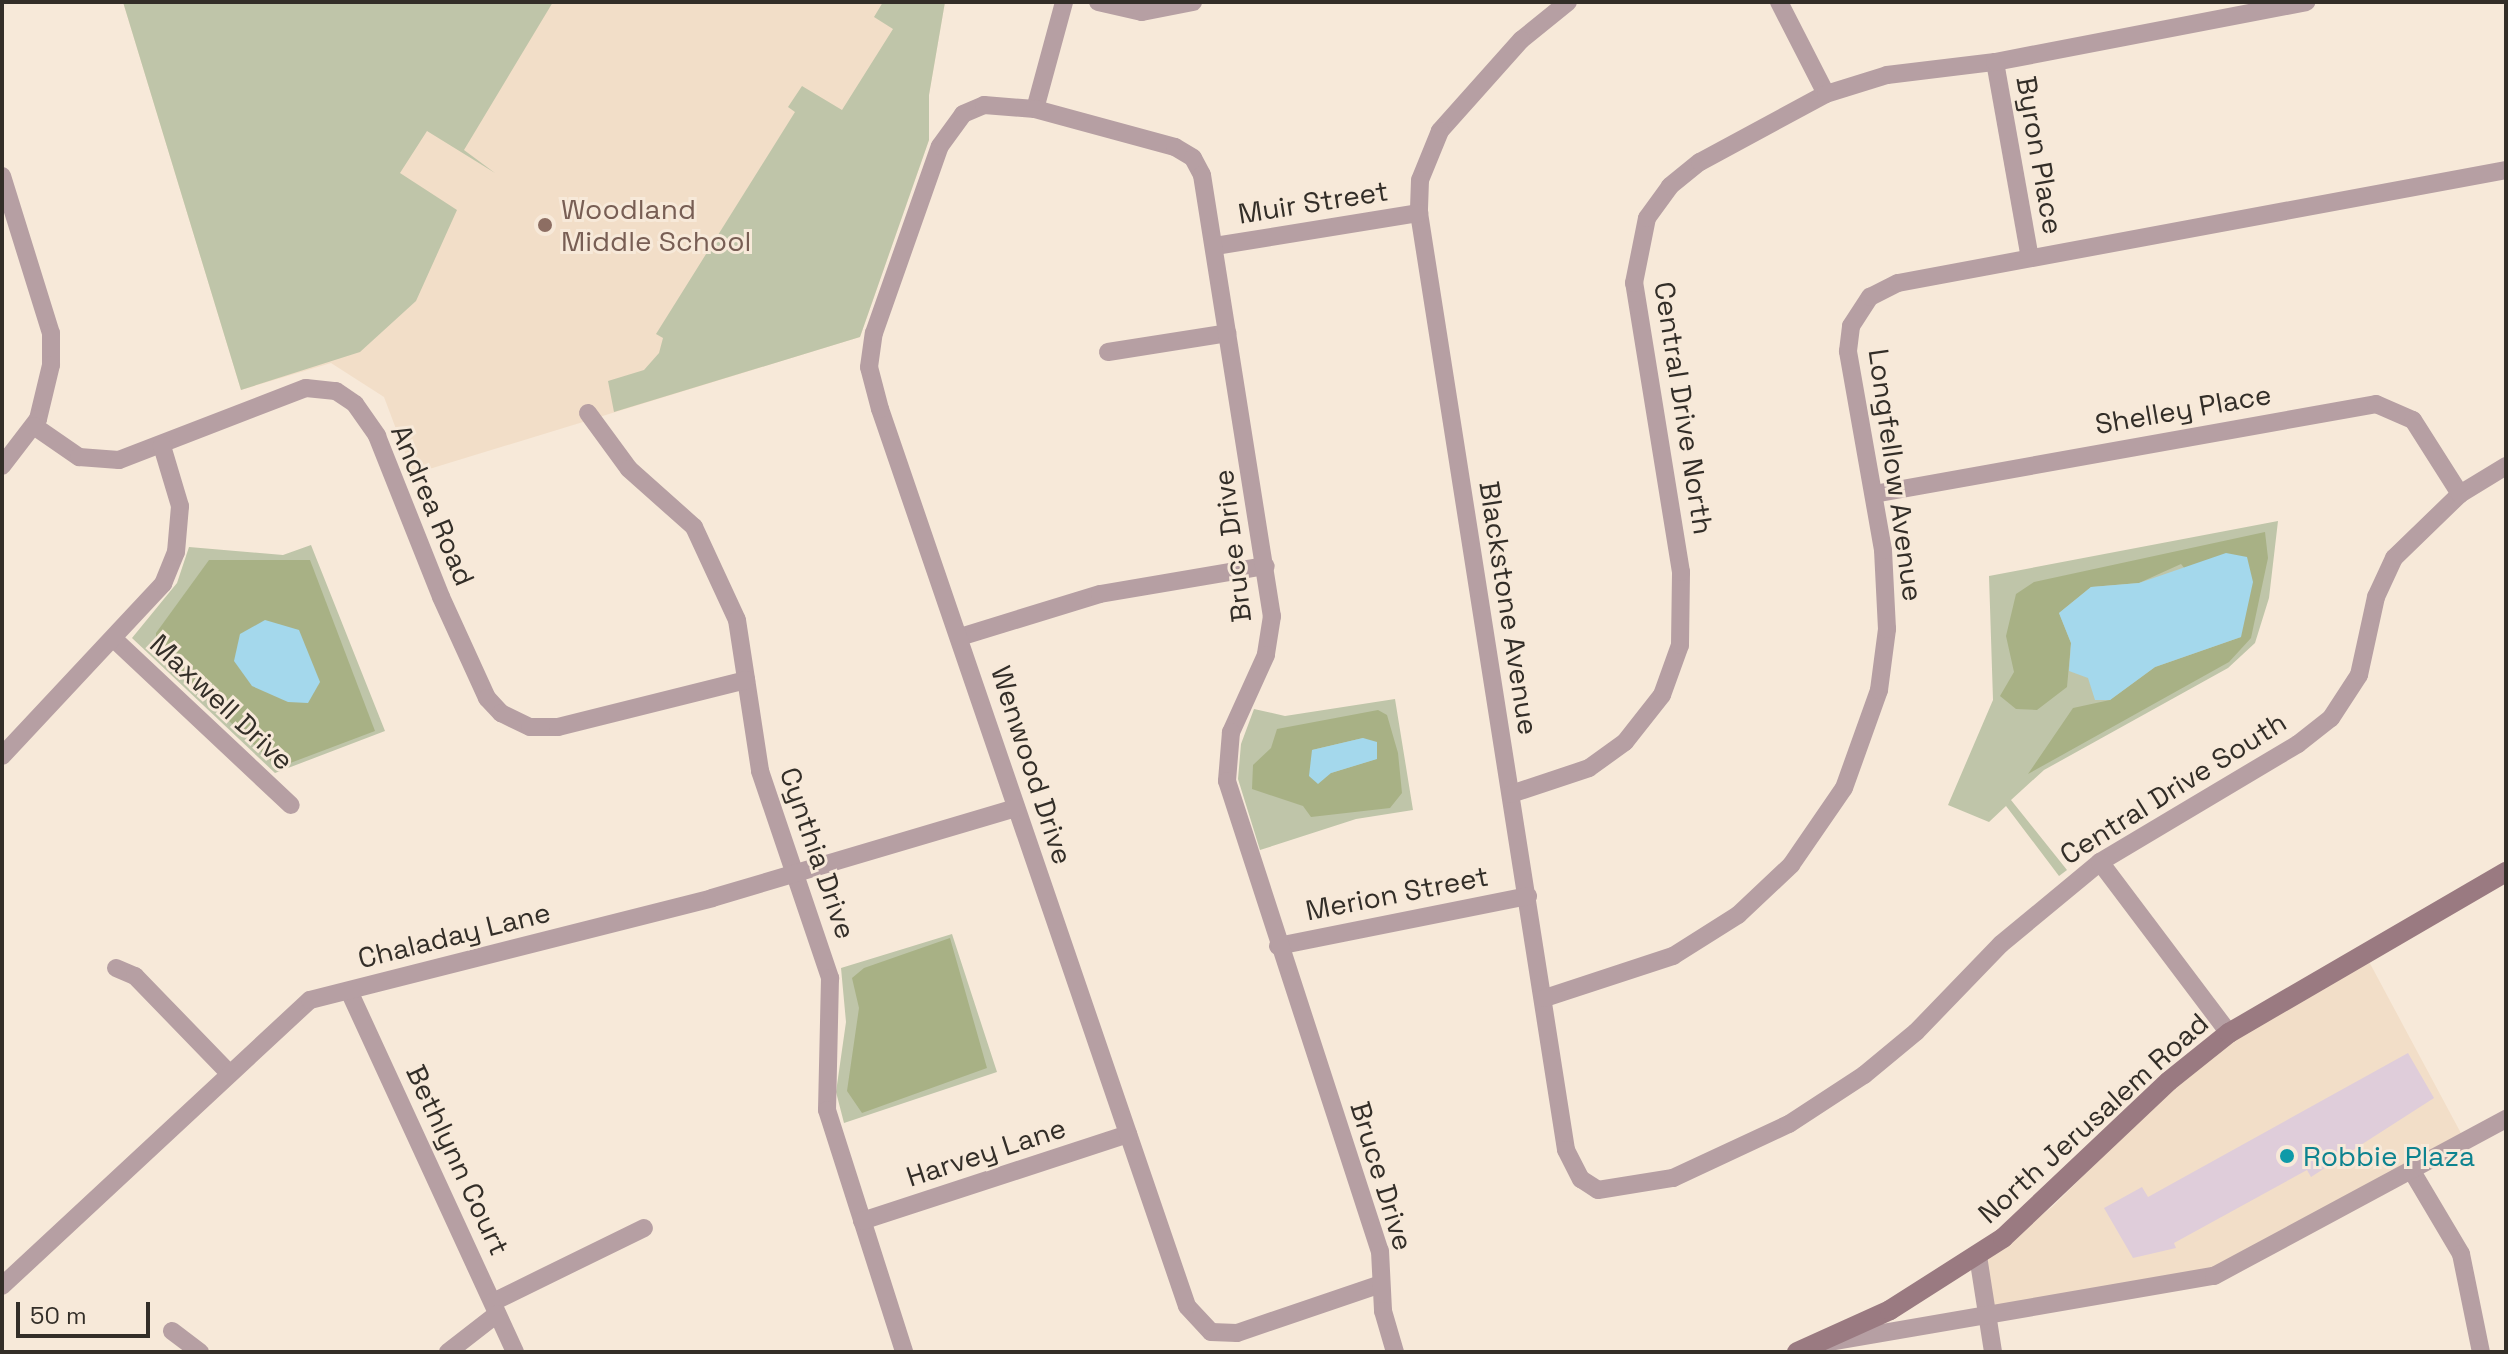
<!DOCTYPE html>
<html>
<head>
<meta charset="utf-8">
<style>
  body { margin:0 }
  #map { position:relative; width:2508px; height:1354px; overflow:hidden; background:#f7e9d9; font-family:"Space Grotesk",sans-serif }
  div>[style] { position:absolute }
  .built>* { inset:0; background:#f2dec8 }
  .green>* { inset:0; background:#bfc5a9 }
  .forest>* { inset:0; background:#a8b185 }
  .water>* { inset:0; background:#a4d8ec }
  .building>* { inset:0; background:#dfcdda }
  .street>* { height:18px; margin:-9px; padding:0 9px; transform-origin:9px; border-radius:9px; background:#b69fa3 }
  .secondary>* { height:20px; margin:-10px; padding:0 10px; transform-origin:10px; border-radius:10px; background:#9a7a81 }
  .dots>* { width:22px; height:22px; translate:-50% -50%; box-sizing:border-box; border:4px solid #f7e9d9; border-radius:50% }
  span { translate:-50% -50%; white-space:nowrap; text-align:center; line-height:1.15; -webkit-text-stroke:6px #f7e9d9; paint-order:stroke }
  .street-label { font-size:28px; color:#332e28 }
  .education-label { font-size:28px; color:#785e54 }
  .left { translate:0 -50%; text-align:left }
  .culture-label { font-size:28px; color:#0d838f }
  .frame { position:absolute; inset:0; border:4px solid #332e28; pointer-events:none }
  .scale { position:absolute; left:16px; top:1302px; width:134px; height:36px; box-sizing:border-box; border:4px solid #332e28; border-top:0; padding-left:10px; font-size:24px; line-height:28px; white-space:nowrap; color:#332e28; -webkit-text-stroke:6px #f7e9d9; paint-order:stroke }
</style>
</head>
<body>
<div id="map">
  <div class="built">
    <i style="clip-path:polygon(123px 2px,945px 2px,929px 95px,929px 140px,860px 337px,413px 474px,384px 397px,331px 363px,241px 390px)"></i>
    <i style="clip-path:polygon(2366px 956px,2463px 1137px,2212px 1271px,1990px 1306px,1984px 1260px,2052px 1207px,2170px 1089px,2241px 1032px)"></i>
  </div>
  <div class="green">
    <i style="clip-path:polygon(123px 2px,553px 2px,464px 150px,495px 173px,427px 131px,400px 173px,457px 210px,416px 301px,360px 352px,241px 390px)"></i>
    <i style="clip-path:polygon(883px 2px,945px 2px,929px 95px,929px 140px,860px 337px,614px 412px,608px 381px,644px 370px,659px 353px,663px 338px,656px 334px,795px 112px,788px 107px,802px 86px,842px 110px,893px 29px,874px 17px)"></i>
    <i style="clip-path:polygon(2278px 521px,2269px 598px,2255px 643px,2228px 668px,2044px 770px,2011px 800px,2067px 870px,2059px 876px,2006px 806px,1989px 822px,1948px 805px,1993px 700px,1989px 576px)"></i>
    <i style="clip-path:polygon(311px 545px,385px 731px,275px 773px,132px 638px,177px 583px,189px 547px,283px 555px)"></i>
    <i style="clip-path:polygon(1395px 699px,1413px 810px,1356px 819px,1260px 850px,1238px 779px,1241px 744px,1254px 709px,1285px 716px)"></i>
    <i style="clip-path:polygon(952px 934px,997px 1072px,844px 1123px,836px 1092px,846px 1022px,841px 968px)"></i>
  </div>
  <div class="forest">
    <i style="clip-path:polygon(2265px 532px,2268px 558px,2251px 638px,2229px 662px,2028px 774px,2073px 708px,2110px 700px,2155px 667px,2241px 637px,2181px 564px,2139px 583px,2091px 587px,2059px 613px,2071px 643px,2067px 687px,2037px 710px,2016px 709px,2000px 696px,2014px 672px,2006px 636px,2016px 594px,2034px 582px)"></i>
    <i style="clip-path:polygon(209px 560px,310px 560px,375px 731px,285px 765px,273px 763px,156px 651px,156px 633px)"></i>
    <i style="clip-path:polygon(evenodd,1378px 710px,1387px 715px,1398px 753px,1402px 793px,1390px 808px,1311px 817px,1303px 806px,1252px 789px,1253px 765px,1271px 748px,1277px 729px,1378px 710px,1363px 738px,1376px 759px,1331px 773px,1312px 750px,1363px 738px)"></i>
    <i style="clip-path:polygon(950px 938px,987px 1068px,862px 1113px,847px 1091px,859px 1008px,852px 978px,864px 968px)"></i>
  </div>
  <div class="water">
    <i style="clip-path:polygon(2226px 553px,2247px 557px,2253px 582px,2241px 637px,2155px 667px,2110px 700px,2095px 700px,2088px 678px,2069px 671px,2071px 643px,2059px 613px,2091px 587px,2139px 583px)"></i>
    <i style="clip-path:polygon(265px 620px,299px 630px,320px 682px,308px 703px,288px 702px,252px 686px,234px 661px,240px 634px)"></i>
    <i style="clip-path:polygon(1363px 738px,1377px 742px,1377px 759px,1331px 773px,1318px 784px,1309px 776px,1312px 750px)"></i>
  </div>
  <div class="building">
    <i style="clip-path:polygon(2408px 1053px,2434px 1098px,2311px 1177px,2307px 1170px,2174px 1243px,2176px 1248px,2133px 1258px,2104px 1208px,2142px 1187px,2148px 1197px)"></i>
  </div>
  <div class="street">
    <i style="left:1098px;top:2px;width:45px;rotate:12.8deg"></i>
    <i style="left:1142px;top:12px;width:52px;rotate:-11.1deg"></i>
    <i style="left:1568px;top:2px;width:60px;rotate:141deg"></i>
    <i style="left:1521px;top:40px;width:122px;rotate:131.7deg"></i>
    <i style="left:1440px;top:131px;width:53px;rotate:112.2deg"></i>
    <i style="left:1420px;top:180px;width:33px;rotate:92deg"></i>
    <i style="left:1419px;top:213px;width:948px;rotate:81.08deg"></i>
    <i style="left:1566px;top:1150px;width:33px;rotate:63deg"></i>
    <i style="left:1581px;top:1179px;width:20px;rotate:33deg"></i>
    <i style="left:1598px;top:1190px;width:76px;rotate:-9.1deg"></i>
    <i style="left:1673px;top:1178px;width:128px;rotate:-25deg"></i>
    <i style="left:1789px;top:1124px;width:90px;rotate:-33.2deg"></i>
    <i style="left:1864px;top:1075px;width:67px;rotate:-39.6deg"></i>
    <i style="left:1916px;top:1032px;width:122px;rotate:-46deg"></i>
    <i style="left:2001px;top:944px;width:129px;rotate:-39.6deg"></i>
    <i style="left:2100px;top:862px;width:230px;rotate:-30.8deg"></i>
    <i style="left:2298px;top:744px;width:42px;rotate:-38.2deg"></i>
    <i style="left:2331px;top:718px;width:51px;rotate:-56.9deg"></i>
    <i style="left:2359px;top:675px;width:80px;rotate:-77.7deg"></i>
    <i style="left:2376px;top:597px;width:43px;rotate:-65.2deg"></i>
    <i style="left:2394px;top:558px;width:92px;rotate:-44.1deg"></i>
    <i style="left:2460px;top:494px;width:54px;rotate:-31.3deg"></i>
    <i style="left:1779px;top:2px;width:103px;rotate:62.9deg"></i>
    <i style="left:1995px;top:62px;width:199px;rotate:79.9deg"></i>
    <i style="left:1035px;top:109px;width:111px;rotate:-74.8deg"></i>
    <i style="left:2px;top:176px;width:164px;rotate:72.7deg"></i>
    <i style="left:51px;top:333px;width:32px;rotate:90deg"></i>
    <i style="left:51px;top:365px;width:56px;rotate:103.5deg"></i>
    <i style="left:38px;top:419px;width:59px;rotate:127.5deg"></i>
    <i style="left:1215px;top:246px;width:207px;rotate:-9.2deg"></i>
    <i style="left:1108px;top:352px;width:121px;rotate:-9deg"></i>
    <i style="left:588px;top:413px;width:69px;rotate:53.8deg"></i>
    <i style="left:629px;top:469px;width:87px;rotate:41.7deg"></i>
    <i style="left:694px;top:527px;width:102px;rotate:65.2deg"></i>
    <i style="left:737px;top:620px;width:153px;rotate:81.3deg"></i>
    <i style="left:760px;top:771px;width:219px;rotate:71.3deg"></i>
    <i style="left:830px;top:978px;width:132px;rotate:91.3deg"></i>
    <i style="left:827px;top:1110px;width:254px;rotate:72.3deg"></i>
    <i style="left:34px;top:426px;width:55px;rotate:34.6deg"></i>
    <i style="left:79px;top:457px;width:40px;rotate:4.3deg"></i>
    <i style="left:119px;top:460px;width:200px;rotate:-21.1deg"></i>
    <i style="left:306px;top:388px;width:30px;rotate:6deg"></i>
    <i style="left:336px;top:391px;width:23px;rotate:34deg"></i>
    <i style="left:355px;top:404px;width:39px;rotate:55deg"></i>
    <i style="left:377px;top:436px;width:173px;rotate:68.3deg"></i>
    <i style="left:441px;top:597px;width:111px;rotate:65.5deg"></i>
    <i style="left:487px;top:698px;width:21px;rotate:47deg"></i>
    <i style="left:501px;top:713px;width:32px;rotate:26deg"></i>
    <i style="left:530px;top:727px;width:28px"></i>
    <i style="left:558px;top:727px;width:194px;rotate:-14deg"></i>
    <i style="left:1874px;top:494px;width:510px;rotate:-10.16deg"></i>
    <i style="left:2376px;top:404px;width:40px;rotate:23.4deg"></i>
    <i style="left:2413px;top:420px;width:88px;rotate:57.6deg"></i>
    <i style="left:960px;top:637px;width:146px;rotate:-17.1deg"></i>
    <i style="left:1100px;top:594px;width:168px;rotate:-9.6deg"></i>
    <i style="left:115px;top:640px;width:241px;rotate:43.2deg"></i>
    <i style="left:2px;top:756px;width:236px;rotate:-46.9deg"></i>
    <i style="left:163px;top:584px;width:35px;rotate:-68deg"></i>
    <i style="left:176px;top:552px;width:46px;rotate:-85deg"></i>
    <i style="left:180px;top:506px;width:63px;rotate:-106.7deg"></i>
    <i style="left:1511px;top:794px;width:82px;rotate:-18.4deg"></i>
    <i style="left:1589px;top:768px;width:44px;rotate:-35.8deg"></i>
    <i style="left:1625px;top:742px;width:60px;rotate:-51.8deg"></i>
    <i style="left:1662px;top:695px;width:53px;rotate:-70.2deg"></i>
    <i style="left:1680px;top:645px;width:73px;rotate:-89.2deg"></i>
    <i style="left:1681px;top:572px;width:293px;rotate:-99.2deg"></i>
    <i style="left:1634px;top:283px;width:66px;rotate:-78.7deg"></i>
    <i style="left:1647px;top:218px;width:39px;rotate:-54deg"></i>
    <i style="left:1670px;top:186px;width:38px;rotate:-39deg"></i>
    <i style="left:1700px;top:162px;width:143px;rotate:-28.4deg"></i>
    <i style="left:1826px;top:94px;width:64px;rotate:-17.3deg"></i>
    <i style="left:1887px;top:75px;width:109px;rotate:-6.9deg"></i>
    <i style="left:1995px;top:62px;width:317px;rotate:-10.9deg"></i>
    <i style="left:2100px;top:862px;width:214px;rotate:53deg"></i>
    <i style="left:1278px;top:946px;width:255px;rotate:-11.3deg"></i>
    <i style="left:116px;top:968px;width:21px;rotate:23deg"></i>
    <i style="left:135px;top:976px;width:134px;rotate:45.9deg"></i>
    <i style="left:349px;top:991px;width:397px;rotate:65.3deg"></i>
    <i style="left:1545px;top:998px;width:135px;rotate:-18.2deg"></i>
    <i style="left:1673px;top:956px;width:77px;rotate:-32.2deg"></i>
    <i style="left:1738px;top:915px;width:73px;rotate:-43.3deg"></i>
    <i style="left:1791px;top:865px;width:93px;rotate:-55.5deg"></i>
    <i style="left:1844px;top:788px;width:104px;rotate:-70.3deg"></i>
    <i style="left:1879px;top:690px;width:62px;rotate:-82.5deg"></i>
    <i style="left:1887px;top:629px;width:79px;rotate:-92.9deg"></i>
    <i style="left:1883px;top:550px;width:202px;rotate:-100deg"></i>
    <i style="left:1848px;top:351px;width:25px;rotate:-83deg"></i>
    <i style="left:1851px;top:326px;width:35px;rotate:-57deg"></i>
    <i style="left:1870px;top:297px;width:31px;rotate:-27deg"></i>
    <i style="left:1898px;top:283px;width:618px;rotate:-10.53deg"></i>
    <i style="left:2413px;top:1173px;width:94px;rotate:59.3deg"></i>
    <i style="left:2461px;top:1254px;width:100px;rotate:78.5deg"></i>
    <i style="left:862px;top:1221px;width:280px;rotate:-18.1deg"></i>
    <i style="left:1978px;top:1256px;width:97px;rotate:81.1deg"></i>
    <i style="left:1381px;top:1284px;width:152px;rotate:161.2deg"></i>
    <i style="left:1237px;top:1333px;width:26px;rotate:-178deg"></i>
    <i style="left:1211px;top:1332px;width:35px;rotate:-133deg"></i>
    <i style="left:1187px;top:1306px;width:948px;rotate:-108.89deg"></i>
    <i style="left:880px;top:409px;width:43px;rotate:-104.7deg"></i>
    <i style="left:869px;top:367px;width:34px;rotate:-82deg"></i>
    <i style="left:874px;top:333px;width:198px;rotate:-70.6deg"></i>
    <i style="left:940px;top:146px;width:39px;rotate:-54deg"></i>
    <i style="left:963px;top:114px;width:23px;rotate:-23deg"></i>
    <i style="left:984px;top:105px;width:51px;rotate:4.5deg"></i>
    <i style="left:1035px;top:109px;width:145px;rotate:15.2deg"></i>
    <i style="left:1175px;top:147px;width:21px;rotate:31deg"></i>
    <i style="left:1193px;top:158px;width:19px;rotate:62deg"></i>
    <i style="left:1202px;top:175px;width:447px;rotate:81deg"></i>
    <i style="left:1272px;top:616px;width:39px;rotate:99deg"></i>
    <i style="left:1266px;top:655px;width:85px;rotate:114.4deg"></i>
    <i style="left:1231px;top:732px;width:49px;rotate:94.7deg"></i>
    <i style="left:1227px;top:781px;width:494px;rotate:72deg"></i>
    <i style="left:1380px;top:1251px;width:60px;rotate:87.1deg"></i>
    <i style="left:1383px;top:1311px;width:43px;rotate:73.7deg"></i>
    <i style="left:2px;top:1286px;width:420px;rotate:-42.9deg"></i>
    <i style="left:310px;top:1000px;width:415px;rotate:-14.2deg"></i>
    <i style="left:712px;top:898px;width:317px;rotate:-16.5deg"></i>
    <i style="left:493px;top:1302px;width:168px;rotate:-26.1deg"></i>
    <i style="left:172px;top:1331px;width:35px;rotate:37deg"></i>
    <i style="left:1830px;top:1342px;width:390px;rotate:-9.8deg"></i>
    <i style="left:2214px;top:1276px;width:332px;rotate:-28.3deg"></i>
    <i style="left:448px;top:1352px;width:62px;rotate:-37.8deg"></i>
  </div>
  <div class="secondary">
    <i style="left:1797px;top:1352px;width:102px;rotate:-24.3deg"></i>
    <i style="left:1890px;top:1310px;width:134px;rotate:-32.5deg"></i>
    <i style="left:2003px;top:1238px;width:228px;rotate:-43.4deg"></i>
    <i style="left:2169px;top:1081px;width:77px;rotate:-38.7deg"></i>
    <i style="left:2229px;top:1033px;width:320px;rotate:-30.2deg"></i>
  </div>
  <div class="dots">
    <i style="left:545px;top:225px;background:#8d6e63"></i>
    <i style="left:2287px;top:1156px;background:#0f9aa8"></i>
  </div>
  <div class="street-label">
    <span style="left:2040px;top:155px;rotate:80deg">Byron Place</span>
    <span style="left:1313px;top:202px;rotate:-9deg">Muir Street</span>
    <span style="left:1684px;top:408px;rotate:81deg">Central Drive North</span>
    <span style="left:2183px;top:409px;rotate:-10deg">Shelley Place</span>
    <span style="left:1896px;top:475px;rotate:82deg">Longfellow Avenue</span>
    <span style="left:433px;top:505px;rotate:67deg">Andrea Road</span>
    <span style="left:1232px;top:546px;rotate:-97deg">Bruce Drive</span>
    <span style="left:1509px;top:608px;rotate:81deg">Blackstone Avenue</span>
    <span style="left:222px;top:702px;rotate:43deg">Maxwell Drive</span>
    <span style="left:1032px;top:765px;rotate:72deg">Wenwood Drive</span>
    <span style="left:2173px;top:788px;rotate:-32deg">Central Drive South</span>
    <span style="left:818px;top:853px;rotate:71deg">Cynthia Drive</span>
    <span style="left:1397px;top:893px;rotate:-11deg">Merion Street</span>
    <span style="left:454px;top:935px;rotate:-14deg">Chaladay Lane</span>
    <span style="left:2093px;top:1118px;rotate:-42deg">North Jerusalem Road</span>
    <span style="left:986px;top:1152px;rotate:-18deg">Harvey Lane</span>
    <span style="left:458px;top:1160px;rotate:65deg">Bethlynn Court</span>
    <span style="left:1382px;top:1176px;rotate:73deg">Bruce Drive</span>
  </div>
  <div class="education-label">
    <span class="left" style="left:561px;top:225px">Woodland<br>Middle School</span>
  </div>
  <div class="culture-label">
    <span class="left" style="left:2303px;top:1156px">Robbie Plaza</span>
  </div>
  <div class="frame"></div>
  <div class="scale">50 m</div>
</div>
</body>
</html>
